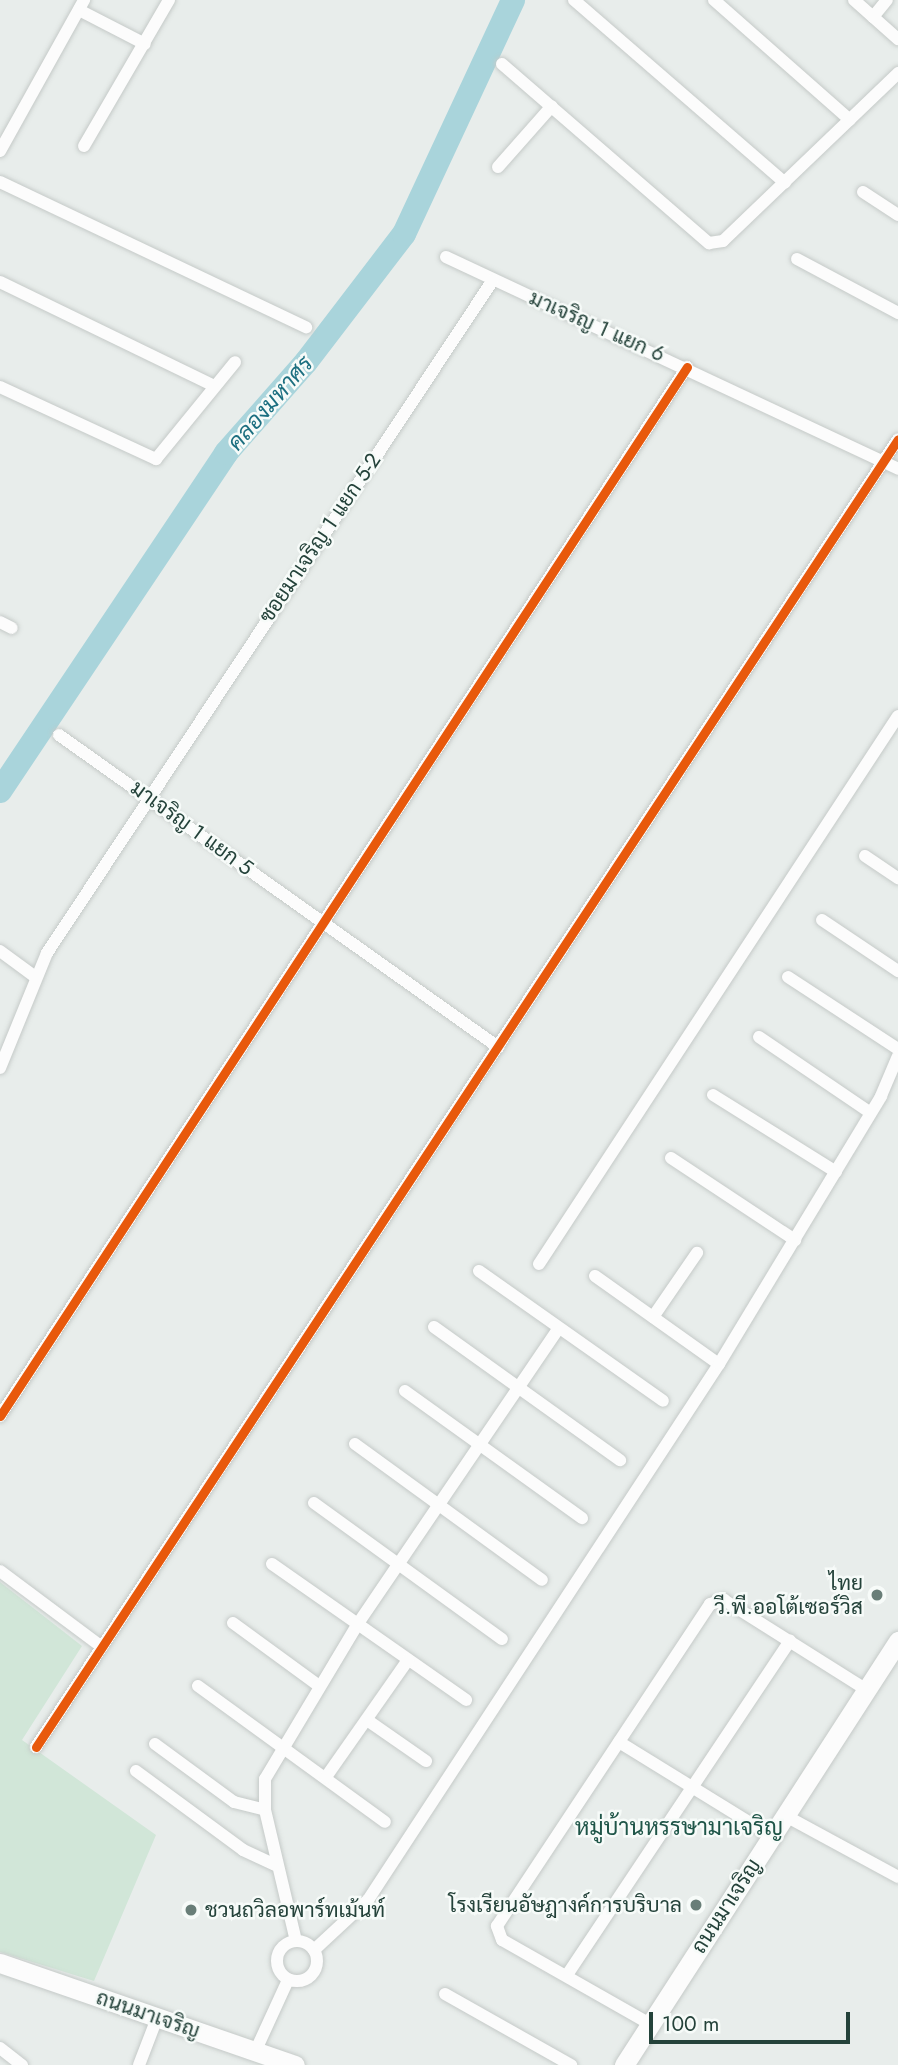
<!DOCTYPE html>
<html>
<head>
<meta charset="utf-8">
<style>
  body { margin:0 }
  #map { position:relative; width:898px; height:2065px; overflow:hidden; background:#e8edeb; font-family:Jost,Sarabun,sans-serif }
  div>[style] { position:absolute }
  .green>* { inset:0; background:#d1e6d8 }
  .river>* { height:24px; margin:-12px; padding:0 12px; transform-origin:12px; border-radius:12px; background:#a9d4db }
  .roads { filter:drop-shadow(0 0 2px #c5cac8) drop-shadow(0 0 2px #c5cac8) }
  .street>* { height:12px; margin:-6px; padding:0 6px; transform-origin:6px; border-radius:6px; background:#fcfcfc }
  .street>.ring { margin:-6px; padding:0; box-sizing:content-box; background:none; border:12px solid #fcfcfc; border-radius:50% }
  .secondary>* { height:19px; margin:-9.5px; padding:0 9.5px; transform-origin:9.5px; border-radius:9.5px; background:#fcfcfc }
  .cycleway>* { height:9px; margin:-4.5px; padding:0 4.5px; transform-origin:4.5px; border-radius:4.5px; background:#e8590c }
  .dots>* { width:19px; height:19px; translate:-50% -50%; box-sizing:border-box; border:4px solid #f7fbf9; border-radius:50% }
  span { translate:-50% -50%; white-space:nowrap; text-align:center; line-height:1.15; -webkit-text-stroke:5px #f7fbf9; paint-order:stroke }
  .street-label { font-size:21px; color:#24423a }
  .poi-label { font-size:21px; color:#24423a }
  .right { translate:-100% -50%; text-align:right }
  .left { translate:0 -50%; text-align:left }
  .water-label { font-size:23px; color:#1c6f80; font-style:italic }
  .neighbourhood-label { font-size:23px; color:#1f5548 }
  .scale { position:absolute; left:649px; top:2012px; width:201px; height:32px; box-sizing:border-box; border:4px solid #24423a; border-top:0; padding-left:9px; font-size:21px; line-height:24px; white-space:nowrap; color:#24423a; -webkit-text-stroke:5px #f7fbf9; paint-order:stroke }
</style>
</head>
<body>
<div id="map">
  <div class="green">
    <i style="clip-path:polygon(0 1582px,82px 1646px,22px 1740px,156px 1835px,94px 1981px,0 1952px)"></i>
  </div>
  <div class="river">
    <i style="left:0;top:791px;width:407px;rotate:-56.2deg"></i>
    <i style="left:226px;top:453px;width:121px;rotate:-48.7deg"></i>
    <i style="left:306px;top:362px;width:161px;rotate:-52.6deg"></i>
    <i style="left:404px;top:234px;width:258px;rotate:-65deg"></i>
  </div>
  <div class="roads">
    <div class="street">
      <i style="left:574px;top:0;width:279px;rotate:40.9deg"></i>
      <i style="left:714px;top:0;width:181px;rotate:41.4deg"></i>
      <i style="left:854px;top:0;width:59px;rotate:41.6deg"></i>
      <i style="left:79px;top:10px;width:74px;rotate:27.3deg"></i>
      <i style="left:873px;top:17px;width:22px;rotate:-51deg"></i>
      <i style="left:502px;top:64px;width:274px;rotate:40.9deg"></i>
      <i style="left:709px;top:243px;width:14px;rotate:-8deg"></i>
      <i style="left:723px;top:241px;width:243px;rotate:-43.8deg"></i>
      <i style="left:84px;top:146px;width:169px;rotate:-59.8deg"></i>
      <i style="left:0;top:151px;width:173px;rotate:-60.9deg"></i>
      <i style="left:498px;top:167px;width:81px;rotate:-48.5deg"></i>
      <i style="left:0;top:182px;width:339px;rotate:25.4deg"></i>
      <i style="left:863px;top:192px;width:42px;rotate:33.3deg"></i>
      <i style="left:446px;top:257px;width:499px;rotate:25.1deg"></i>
      <i style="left:797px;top:259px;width:115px;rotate:28.1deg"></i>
      <i style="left:0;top:282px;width:238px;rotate:25.9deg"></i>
      <i style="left:0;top:387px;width:172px;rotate:24.8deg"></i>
      <i style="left:156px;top:459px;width:125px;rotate:-50.8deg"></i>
      <i style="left:0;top:622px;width:13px;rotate:27deg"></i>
      <i style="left:59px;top:735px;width:539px;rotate:35.4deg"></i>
      <i style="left:865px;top:856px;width:40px;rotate:34deg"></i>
      <i style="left:822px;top:920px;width:92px;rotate:33.9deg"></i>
      <i style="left:0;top:951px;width:42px;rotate:36.3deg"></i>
      <i style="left:788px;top:977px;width:131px;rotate:33.2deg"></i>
      <i style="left:759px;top:1037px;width:135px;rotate:34.2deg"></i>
      <i style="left:0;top:1068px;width:124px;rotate:-67.8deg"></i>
      <i style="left:47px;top:953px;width:807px;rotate:-56.47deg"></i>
      <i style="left:713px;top:1095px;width:145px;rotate:32deg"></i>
      <i style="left:671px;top:1158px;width:149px;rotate:33.5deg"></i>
      <i style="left:539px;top:1264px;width:655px;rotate:-56.77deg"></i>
      <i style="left:479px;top:1271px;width:225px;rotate:35.2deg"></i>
      <i style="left:595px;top:1276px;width:152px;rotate:35.4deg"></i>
      <i style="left:653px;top:1317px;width:78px;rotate:-55.5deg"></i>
      <i style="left:434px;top:1327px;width:229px;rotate:35.6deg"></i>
      <i style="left:405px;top:1391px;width:218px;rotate:35.7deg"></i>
      <i style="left:0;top:1416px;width:1254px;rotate:-56.78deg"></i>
      <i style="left:355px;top:1444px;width:231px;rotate:36deg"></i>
      <i style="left:314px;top:1503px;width:232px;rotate:35.9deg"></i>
      <i style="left:272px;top:1564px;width:237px;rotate:35deg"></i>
      <i style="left:0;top:1571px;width:127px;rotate:36.7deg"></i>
      <i style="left:233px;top:1623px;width:107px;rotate:36.2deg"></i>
      <i style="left:198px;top:1686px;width:231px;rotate:36deg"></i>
      <i style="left:367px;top:1720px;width:72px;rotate:34.8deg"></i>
      <i style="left:619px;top:1742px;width:179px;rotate:31.7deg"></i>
      <i style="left:155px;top:1744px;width:98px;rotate:36.3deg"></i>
      <i style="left:234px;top:1802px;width:32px;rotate:14deg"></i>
      <i style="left:36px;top:1747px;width:1566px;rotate:-56.61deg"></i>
      <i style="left:136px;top:1771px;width:133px;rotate:36.4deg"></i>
      <i style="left:243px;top:1850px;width:35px;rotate:25deg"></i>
      <i style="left:326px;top:1777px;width:143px;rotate:-55deg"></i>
      <i style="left:784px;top:1815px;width:130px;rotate:28.5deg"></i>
      <i class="ring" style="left:277px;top:1941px;width:28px;height:28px"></i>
      <i style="left:296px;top:1941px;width:135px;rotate:-103.3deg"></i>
      <i style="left:265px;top:1810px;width:31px;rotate:-90deg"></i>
      <i style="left:265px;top:1779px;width:179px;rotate:-59.1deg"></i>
      <i style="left:357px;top:1625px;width:358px;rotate:-55.8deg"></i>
      <i style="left:314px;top:1950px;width:74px;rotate:-42.8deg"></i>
      <i style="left:368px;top:1900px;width:641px;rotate:-56.78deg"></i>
      <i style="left:719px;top:1364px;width:313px;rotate:-58.8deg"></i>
      <i style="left:881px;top:1096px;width:43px;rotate:-67deg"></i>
      <i style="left:567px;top:1975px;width:402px;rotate:-56.3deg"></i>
      <i style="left:445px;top:1994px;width:145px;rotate:29.4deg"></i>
      <i style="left:650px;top:2024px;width:170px;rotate:-150.4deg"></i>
      <i style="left:502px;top:1940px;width:15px;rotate:-110deg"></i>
      <i style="left:497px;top:1926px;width:386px;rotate:-56.5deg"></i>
      <i style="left:710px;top:1604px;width:15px;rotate:-16deg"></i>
      <i style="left:724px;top:1600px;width:169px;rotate:32.2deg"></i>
      <i style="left:0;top:2048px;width:28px;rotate:38deg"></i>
      <i style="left:255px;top:2052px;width:79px;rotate:-65.4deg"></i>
      <i style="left:139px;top:2065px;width:50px;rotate:-69deg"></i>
    </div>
    <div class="secondary">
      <i style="left:0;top:1963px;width:312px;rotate:19.1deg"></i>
      <i style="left:624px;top:2065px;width:505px;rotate:-57.13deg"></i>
    </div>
  </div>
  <div class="cycleway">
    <i style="left:0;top:1416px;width:1254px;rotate:-56.78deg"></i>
    <i style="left:36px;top:1747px;width:1566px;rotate:-56.61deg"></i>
  </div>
  <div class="dots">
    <i style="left:877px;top:1595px;background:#697e78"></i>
    <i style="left:696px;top:1905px;background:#697e78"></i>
    <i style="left:191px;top:1910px;background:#697e78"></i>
  </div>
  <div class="street-label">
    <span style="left:597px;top:326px;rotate:24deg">มาเจริญ 1 แยก 6</span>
    <span style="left:320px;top:538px;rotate:-56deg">ซอยมาเจริญ 1 แยก 5-2</span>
    <span style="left:192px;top:828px;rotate:36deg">มาเจริญ 1 แยก 5</span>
    <span style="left:726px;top:1906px;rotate:-57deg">ถนนมาเจริญ</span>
    <span style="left:148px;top:2014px;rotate:19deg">ถนนมาเจริญ</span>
  </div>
  <div class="poi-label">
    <span class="right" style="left:863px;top:1595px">ไทย<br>วี.พี.ออโต้เซอร์วิส</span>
    <span class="right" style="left:682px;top:1905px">โรงเรียนอัษฎางค์การบริบาล</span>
    <span class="left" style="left:205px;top:1910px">ชวนถวิลอพาร์ทเม้นท์</span>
  </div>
  <div class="water-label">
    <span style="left:270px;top:403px;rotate:-49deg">คลองมหาศร</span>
  </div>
  <div class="neighbourhood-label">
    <span style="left:679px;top:1827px">หมู่บ้านหรรษามาเจริญ</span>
  </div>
  <div class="scale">100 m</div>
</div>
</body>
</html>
